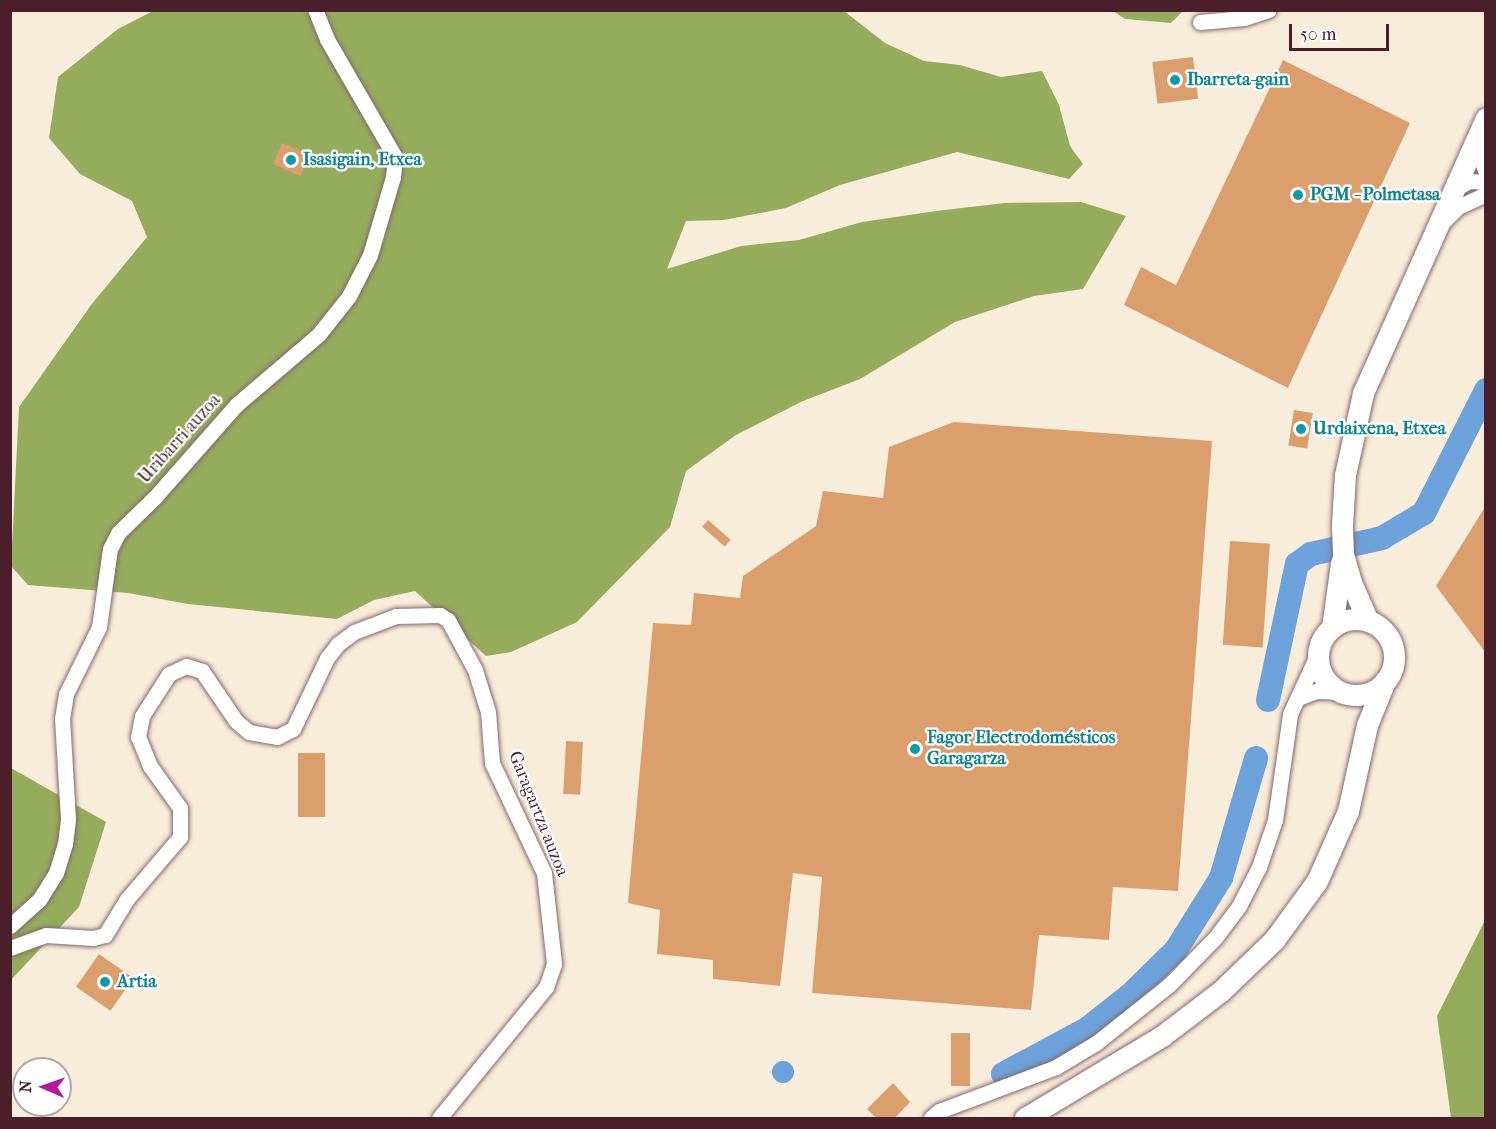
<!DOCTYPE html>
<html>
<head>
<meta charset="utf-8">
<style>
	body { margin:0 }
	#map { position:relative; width:1496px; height:1129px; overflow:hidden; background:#f8ecdb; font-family:"IM FELL French Canon",serif }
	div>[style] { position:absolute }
	.forest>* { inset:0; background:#95ac5d }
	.water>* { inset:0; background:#6da1d9 }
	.round { border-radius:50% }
	.river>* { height:24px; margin:-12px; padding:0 12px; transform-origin:12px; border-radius:12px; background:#6da1d9 }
	.building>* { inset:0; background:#db9e6d; transform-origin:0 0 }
	.roads { filter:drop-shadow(0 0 2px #876769) drop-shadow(0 0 2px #876769) }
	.minor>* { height:15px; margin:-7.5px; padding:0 7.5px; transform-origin:7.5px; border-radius:7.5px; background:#fff }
	.secondary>* { height:21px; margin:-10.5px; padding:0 10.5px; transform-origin:10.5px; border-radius:10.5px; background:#fff }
	.secondary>.ring { margin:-10.5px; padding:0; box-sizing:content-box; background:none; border:21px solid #fff; border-radius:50% }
	.dots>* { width:16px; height:16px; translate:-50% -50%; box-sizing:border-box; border:3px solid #fff; border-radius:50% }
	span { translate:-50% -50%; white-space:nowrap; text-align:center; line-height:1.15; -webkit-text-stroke:4.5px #fff; paint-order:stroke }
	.culture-label { font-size:18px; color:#0d838f; font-weight:700 }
	.left { translate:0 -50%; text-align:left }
	.street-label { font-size:18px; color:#4a1f2b }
	.frame { position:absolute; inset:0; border:12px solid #4a1f2b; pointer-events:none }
	.north { position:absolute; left:12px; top:1057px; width:60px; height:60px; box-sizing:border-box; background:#fff; border:2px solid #b7a5aa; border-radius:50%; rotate:272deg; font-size:16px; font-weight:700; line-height:24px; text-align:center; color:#4a1f2b }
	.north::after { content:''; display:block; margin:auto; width:21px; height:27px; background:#b5179e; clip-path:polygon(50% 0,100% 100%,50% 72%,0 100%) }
	.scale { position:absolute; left:1289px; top:24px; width:100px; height:27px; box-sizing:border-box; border:3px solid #4a1f2b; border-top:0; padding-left:8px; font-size:18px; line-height:21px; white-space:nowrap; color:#4a1f2b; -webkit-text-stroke:4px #fff; paint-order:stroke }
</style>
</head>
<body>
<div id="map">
	<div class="forest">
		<div style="clip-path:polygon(153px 11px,844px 11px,885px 43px,924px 61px,960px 65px,1001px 77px,1042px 71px,1059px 105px,1070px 146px,1083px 164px,1069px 179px,957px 152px,840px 185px,786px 208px,724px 220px,686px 221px,667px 269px,741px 246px,799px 240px,862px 222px,936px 211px,1005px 203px,1081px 202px,1126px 216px,1083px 289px,1034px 296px,955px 322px,860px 379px,803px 401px,736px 435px,686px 471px,670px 527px,577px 622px,511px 652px,486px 656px,415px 591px,374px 600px,337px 619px,188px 604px,128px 593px,28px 585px,11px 566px,19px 407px,91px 305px,147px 237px,132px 201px,80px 174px,49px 138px,58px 77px,118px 29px)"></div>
		<div style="clip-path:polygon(1113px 11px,1183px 11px,1171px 23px,1125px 19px)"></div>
		<div style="clip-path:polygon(11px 768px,106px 822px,79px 907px,11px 980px)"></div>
		<div style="clip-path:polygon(1485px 920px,1485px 1118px,1451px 1118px,1437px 1016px)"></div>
	</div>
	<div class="water">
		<div class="round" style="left:772px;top:1061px;width:22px;height:22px"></div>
	</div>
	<div class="river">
		<div style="left:1268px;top:700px;width:139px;rotate:-78deg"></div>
		<div style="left:1297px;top:564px;width:17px;rotate:-36deg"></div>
		<div style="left:1311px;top:554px;width:73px;rotate:-12.7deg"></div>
		<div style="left:1382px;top:538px;width:49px;rotate:-30.8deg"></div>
		<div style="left:1424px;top:513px;width:138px;rotate:-63.2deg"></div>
		<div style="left:1003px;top:1074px;width:95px;rotate:-28.2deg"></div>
		<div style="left:1087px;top:1029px;width:55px;rotate:-38.3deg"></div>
		<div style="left:1130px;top:995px;width:64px;rotate:-44.4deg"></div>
		<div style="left:1176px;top:950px;width:85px;rotate:-58deg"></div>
		<div style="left:1221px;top:878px;width:125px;rotate:-73.7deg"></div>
	</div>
	<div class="building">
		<div style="left:1193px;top:57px;width:42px;height:41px;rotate:83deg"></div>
		<div style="clip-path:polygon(1283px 60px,1410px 123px,1288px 388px,1124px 305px,1141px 267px,1176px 285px)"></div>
		<div style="left:282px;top:143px;width:30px;height:23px;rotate:23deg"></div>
		<div style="left:1294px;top:410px;width:19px;height:36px;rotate:9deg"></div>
		<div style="clip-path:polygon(954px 422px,1212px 441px,1178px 891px,1113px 887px,1109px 940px,1039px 935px,1031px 1010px,812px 993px,822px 877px,793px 873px,780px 986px,713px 979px,713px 960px,657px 954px,660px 910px,628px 903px,653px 623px,691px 625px,694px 593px,740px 598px,743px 576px,816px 526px,823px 491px,883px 498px,889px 447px)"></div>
		<div style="clip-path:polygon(1485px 507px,1485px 652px,1436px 586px)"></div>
		<div style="left:708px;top:520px;width:30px;height:9px;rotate:41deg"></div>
		<div style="left:1230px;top:541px;width:40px;height:104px;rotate:4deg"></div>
		<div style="left:566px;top:741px;width:17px;height:53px;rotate:3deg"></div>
		<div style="left:298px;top:753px;width:27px;height:64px"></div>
		<div style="left:99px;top:954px;width:42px;height:40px;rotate:35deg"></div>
		<div style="left:951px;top:1033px;width:19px;height:53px"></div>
		<div style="clip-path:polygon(893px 1083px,910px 1102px,894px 1119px,877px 1119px,867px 1109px)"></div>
	</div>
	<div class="roads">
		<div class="minor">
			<div style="left:1200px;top:22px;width:44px;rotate:-5.2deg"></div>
			<div style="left:1244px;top:18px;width:26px;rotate:-18deg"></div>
			<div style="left:1484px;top:135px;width:24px;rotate:97deg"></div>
			<div style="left:1481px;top:159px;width:15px;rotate:70deg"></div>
			<div style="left:1452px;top:190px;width:20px;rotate:-27deg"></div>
			<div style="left:1470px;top:181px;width:16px;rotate:4deg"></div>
			<div style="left:1443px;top:222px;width:21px;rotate:-45deg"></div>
			<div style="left:1458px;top:207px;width:31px;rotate:-25deg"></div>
			<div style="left:1298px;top:698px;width:19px;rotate:-21deg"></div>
			<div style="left:1316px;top:691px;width:24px;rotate:2deg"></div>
			<div style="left:10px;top:926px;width:39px;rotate:-42deg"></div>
			<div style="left:39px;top:900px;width:32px;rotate:-58deg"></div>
			<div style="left:56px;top:873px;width:30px;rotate:-73deg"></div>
			<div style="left:65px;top:844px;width:25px;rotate:-83deg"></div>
			<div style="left:68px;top:819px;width:100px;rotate:-93.4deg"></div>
			<div style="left:62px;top:719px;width:25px;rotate:-81deg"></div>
			<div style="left:66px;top:694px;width:75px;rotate:-63.8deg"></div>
			<div style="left:99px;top:627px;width:79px;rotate:-82deg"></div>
			<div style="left:110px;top:549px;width:18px;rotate:-63deg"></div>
			<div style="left:118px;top:533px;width:52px;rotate:-44.2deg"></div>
			<div style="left:155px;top:497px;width:123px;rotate:-48.6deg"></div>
			<div style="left:236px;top:405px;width:109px;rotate:-40.5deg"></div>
			<div style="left:319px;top:334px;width:48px;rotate:-51.7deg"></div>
			<div style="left:349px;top:296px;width:46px;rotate:-62.9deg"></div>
			<div style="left:370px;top:255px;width:81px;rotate:-73.6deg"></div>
			<div style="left:393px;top:177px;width:20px;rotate:-84deg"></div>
			<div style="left:395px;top:157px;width:136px;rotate:-120deg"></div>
			<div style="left:327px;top:39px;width:31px;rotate:-112deg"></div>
			<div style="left:10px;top:948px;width:38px;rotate:-20deg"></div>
			<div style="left:46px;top:935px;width:47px;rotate:3.7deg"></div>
			<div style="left:93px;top:938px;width:12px;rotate:-14deg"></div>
			<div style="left:105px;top:935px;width:42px;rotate:-58.6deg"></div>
			<div style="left:127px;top:899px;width:82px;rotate:-49.5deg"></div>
			<div style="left:180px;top:837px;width:29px;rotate:-90deg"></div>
			<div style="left:180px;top:808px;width:52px;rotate:-125.5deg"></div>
			<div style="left:150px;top:766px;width:31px;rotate:-112deg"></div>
			<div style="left:138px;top:737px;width:21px;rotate:-79deg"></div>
			<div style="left:142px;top:716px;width:50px;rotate:-57.3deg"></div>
			<div style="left:169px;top:674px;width:19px;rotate:-25deg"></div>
			<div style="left:186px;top:666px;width:17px;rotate:17deg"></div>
			<div style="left:202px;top:671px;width:60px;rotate:55.8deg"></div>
			<div style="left:236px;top:721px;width:17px;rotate:40deg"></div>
			<div style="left:249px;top:732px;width:28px;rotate:10deg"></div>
			<div style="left:277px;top:737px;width:18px;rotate:-27deg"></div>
			<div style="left:293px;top:729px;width:79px;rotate:-64.4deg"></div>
			<div style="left:327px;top:658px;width:18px;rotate:-52deg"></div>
			<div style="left:338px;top:644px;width:20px;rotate:-37deg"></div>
			<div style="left:354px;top:632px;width:45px;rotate:-20.9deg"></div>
			<div style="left:396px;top:616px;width:44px;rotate:-1.3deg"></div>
			<div style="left:440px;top:615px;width:9px;rotate:32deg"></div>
			<div style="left:448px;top:620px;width:57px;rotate:61.6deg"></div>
			<div style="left:475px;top:670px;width:44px;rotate:72.8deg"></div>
			<div style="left:488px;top:712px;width:51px;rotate:85.5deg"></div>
			<div style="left:492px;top:763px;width:122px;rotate:64.7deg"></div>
			<div style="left:544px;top:873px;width:92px;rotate:83.7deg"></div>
			<div style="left:554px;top:964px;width:24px;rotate:109deg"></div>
			<div style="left:546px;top:987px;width:169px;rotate:129.2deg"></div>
			<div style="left:931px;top:1118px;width:11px;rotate:-41deg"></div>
			<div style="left:939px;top:1111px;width:125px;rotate:-20.6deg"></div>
			<div style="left:1056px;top:1067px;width:47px;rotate:-31deg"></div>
			<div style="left:1096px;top:1043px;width:93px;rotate:-38.5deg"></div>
			<div style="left:1169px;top:985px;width:66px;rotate:-45.6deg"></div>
			<div style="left:1215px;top:938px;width:40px;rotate:-53deg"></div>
			<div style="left:1239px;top:906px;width:44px;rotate:-62.9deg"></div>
			<div style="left:1259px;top:867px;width:50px;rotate:-71.2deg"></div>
			<div style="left:1275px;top:820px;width:107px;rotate:-81.9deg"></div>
			<div style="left:1290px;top:714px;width:69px;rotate:-65.3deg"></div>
		</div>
		<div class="secondary">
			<div class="ring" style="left:1318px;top:619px;width:55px;height:55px"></div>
			<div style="left:1368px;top:621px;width:43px;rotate:-113.6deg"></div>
			<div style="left:1351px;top:582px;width:29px;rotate:-106deg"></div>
			<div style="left:1343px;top:554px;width:29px;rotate:-92deg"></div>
			<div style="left:1342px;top:525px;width:50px;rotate:-86.6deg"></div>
			<div style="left:1345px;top:475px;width:84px;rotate:-77.6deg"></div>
			<div style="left:1363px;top:393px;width:301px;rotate:-65.9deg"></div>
			<div style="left:1332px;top:628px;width:66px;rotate:-82.1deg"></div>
			<div style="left:1025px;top:1118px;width:160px;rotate:-30.9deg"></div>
			<div style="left:1162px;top:1036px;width:74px;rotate:-37.3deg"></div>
			<div style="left:1221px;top:991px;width:74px;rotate:-43.9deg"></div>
			<div style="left:1274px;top:940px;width:73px;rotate:-53.9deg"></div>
			<div style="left:1317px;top:881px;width:77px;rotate:-66.1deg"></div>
			<div style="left:1348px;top:811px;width:88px;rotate:-77.5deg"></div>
			<div style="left:1367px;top:725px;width:48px;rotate:-67.8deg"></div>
		</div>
	</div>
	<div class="dots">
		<div style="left:1175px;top:80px;background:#0f9aa8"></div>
		<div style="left:291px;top:160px;background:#0f9aa8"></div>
		<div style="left:1298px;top:195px;background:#0f9aa8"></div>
		<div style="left:1301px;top:429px;background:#0f9aa8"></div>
		<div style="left:915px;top:749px;background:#0f9aa8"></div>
		<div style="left:105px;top:982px;background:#0f9aa8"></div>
	</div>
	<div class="culture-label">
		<span class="left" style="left:1187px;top:80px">Ibarreta-gain</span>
		<span class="left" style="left:303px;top:160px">Isasigain, Etxea</span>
		<span class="left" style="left:1310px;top:195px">PGM - Polmetasa</span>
		<span class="left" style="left:1313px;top:429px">Urdaixena, Etxea</span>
		<span class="left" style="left:927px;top:749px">Fagor Electrodomésticos<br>Garagarza</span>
		<span class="left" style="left:117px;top:982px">Artia</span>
	</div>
	<div class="street-label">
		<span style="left:180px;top:439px;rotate:-48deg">Uribarri auzoa</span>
		<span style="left:538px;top:814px;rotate:68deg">Garagartza auzoa</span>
	</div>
	<div class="frame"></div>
	<div class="north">N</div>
	<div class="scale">50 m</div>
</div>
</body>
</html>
